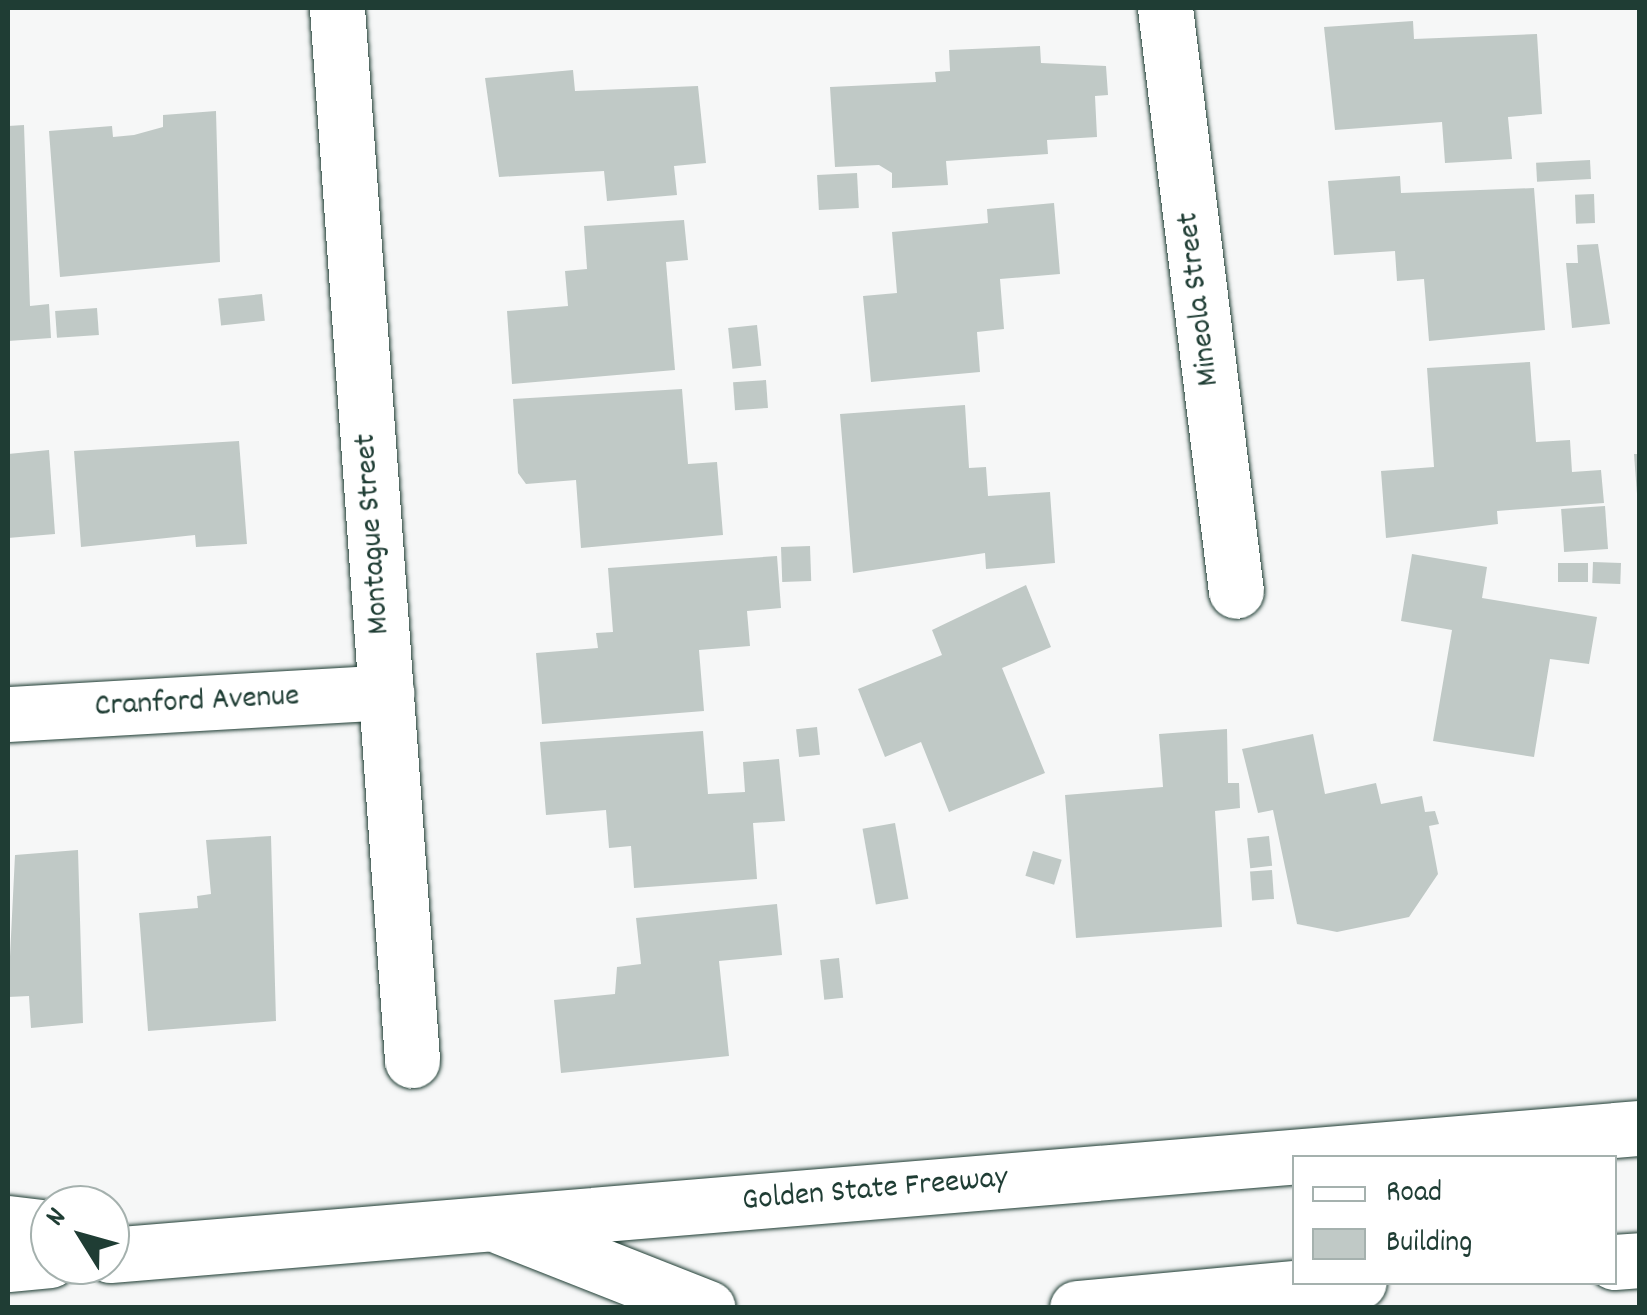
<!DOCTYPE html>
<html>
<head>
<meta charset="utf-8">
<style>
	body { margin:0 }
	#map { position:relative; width:1647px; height:1315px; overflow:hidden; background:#f6f7f7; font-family:Dekko,sans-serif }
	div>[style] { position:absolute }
	.building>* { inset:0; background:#c0c9c6; transform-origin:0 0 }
	.roads { filter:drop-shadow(0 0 2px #1f3d34) drop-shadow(0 0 2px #1f3d34) }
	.street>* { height:55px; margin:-27.5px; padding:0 27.5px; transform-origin:27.5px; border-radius:27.5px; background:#fff }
	.highway>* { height:55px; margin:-27.5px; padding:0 27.5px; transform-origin:27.5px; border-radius:27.5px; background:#fff }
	span { translate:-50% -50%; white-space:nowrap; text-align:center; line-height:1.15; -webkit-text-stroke:9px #fff; paint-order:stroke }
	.street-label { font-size:32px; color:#1f3d34 }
	.frame { position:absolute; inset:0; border:10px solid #1f3d34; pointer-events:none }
	.legend { position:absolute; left:1292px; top:1155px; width:325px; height:130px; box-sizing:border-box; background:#fff; border:2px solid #a5b1ae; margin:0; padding:12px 18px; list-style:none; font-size:30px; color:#1f3d34 }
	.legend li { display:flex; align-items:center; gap:20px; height:50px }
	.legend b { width:50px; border:2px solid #a5b1ae }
	.north { position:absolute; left:30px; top:1185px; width:100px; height:100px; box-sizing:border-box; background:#fff; border:2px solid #a5b1ae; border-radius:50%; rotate:307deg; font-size:28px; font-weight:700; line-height:40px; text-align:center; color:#1f3d34 }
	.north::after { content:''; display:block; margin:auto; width:35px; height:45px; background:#1f3d34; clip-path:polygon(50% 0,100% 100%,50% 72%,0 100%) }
</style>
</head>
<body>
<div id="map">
	<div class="building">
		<div style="clip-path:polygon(1413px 21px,1414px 39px,1537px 34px,1542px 114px,1508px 117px,1512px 159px,1445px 163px,1442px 122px,1335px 130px,1324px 27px)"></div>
		<div style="clip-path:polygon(1040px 46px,1041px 63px,1106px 66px,1108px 95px,1095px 96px,1097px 137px,1047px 140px,1048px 154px,946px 161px,948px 185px,892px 188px,892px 173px,879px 165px,835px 167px,830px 87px,936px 82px,935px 72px,950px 71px,949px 50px)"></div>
		<div style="clip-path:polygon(573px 70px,575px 91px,698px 86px,706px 163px,674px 166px,677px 195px,607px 201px,604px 171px,499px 177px,485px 78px)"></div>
		<div style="clip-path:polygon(216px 111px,220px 262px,60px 277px,49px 131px,112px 126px,113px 137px,134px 135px,163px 127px,163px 115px)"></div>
		<div style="clip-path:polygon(24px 125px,30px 306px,49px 304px,51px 338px,8px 341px,8px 126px)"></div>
		<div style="left:1590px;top:160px;width:19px;height:54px;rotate:87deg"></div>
		<div style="left:857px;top:173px;width:35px;height:40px;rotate:87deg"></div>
		<div style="clip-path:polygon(1400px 176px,1401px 193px,1534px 188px,1545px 330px,1429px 341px,1424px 279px,1397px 281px,1395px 251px,1334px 255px,1328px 181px)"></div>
		<div style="left:1594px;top:194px;width:29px;height:19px;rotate:88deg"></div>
		<div style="clip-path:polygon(1054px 203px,1060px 274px,1000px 279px,1004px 329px,977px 332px,980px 372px,871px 382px,863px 296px,897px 293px,892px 232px,988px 223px,987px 209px)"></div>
		<div style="clip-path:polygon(684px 220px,688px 260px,666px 262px,675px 370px,512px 384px,507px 311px,568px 306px,565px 271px,587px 269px,584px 226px)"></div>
		<div style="clip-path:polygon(1598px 244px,1610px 324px,1572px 328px,1566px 263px,1578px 263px,1577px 245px)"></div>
		<div style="left:262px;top:294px;width:27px;height:44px;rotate:84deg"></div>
		<div style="left:97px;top:308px;width:27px;height:42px;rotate:86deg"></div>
		<div style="left:757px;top:325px;width:41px;height:29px;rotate:84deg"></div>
		<div style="clip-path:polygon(1530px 362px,1536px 442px,1570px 440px,1572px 472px,1601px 470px,1604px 503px,1497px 511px,1498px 524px,1386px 538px,1381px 471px,1434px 467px,1427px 368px)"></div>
		<div style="left:766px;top:380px;width:28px;height:33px;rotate:86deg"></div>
		<div style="clip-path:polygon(682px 389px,688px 464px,717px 462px,723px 535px,581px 548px,576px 480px,526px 484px,518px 473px,513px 399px)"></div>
		<div style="clip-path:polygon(965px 405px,969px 468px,986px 467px,988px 496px,1050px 492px,1055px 563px,986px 569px,985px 553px,853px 573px,840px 414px)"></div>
		<div style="clip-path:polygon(239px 441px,247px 544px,196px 547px,195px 535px,81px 547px,74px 451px)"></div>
		<div style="clip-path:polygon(49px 450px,55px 534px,8px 538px,8px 454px)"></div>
		<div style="clip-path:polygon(1634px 454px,1640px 454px,1640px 494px,1637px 494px)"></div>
		<div style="left:1605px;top:506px;width:43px;height:44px;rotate:86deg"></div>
		<div style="left:810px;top:546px;width:35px;height:29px;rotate:88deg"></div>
		<div style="clip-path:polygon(1412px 554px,1487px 567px,1482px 598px,1597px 617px,1589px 664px,1550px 659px,1534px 757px,1433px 741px,1452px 630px,1401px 621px)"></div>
		<div style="clip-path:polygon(777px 556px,781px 608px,747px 611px,750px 646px,699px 650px,704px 711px,542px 724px,536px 653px,598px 648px,596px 633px,613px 632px,608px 568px)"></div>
		<div style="left:1593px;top:562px;width:28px;height:21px;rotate:2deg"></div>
		<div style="left:1558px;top:563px;width:30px;height:19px"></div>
		<div style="clip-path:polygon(1026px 585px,1051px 647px,1002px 668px,1045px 773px,949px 812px,921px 742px,885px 757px,858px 689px,942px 655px,932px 630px)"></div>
		<div style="left:817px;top:727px;width:28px;height:21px;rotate:84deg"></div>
		<div style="clip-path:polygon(1227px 729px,1228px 783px,1239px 783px,1240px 808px,1215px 811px,1222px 927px,1076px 938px,1065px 795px,1163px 787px,1159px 734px)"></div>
		<div style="clip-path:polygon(703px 731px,708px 794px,745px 792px,743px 762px,779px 759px,785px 821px,753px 823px,757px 879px,634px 888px,631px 846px,609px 848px,606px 810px,546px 815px,540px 742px)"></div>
		<div style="clip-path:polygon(1313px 734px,1325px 794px,1376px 783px,1381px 804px,1422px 796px,1425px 812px,1435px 811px,1439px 824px,1429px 826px,1438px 874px,1409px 917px,1337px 932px,1297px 924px,1273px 810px,1258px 813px,1242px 749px)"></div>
		<div style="left:895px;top:823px;width:77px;height:33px;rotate:80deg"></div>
		<div style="clip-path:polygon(271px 836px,276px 1021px,148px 1031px,139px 913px,198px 908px,197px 896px,211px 894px,206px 840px)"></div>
		<div style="left:1269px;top:836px;width:30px;height:22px;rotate:84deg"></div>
		<div style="clip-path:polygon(78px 850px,83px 1023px,31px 1028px,29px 996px,8px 997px,15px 855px)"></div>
		<div style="left:1033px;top:851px;width:30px;height:26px;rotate:17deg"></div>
		<div style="left:1272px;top:870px;width:29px;height:22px;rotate:86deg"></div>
		<div style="clip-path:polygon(777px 904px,782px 955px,719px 961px,729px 1056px,561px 1073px,554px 1000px,615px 994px,617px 967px,641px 964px,636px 918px)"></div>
		<div style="left:839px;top:958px;width:40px;height:19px;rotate:84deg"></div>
	</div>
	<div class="roads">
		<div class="street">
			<div style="left:337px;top:8px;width:1055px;rotate:85.92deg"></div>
			<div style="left:1165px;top:8px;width:587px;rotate:83.06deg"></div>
			<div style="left:8px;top:714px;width:379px;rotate:-3.3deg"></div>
		</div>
		<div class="highway">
			<div style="left:8px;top:1223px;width:42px;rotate:6.8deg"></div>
			<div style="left:502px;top:1227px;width:221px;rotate:21.5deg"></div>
			<div style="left:110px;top:1255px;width:1535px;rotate:-4.75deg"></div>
			<div style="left:1614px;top:1262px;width:26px;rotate:-4deg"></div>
			<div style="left:8px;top:1264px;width:42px;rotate:-5.4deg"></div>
			<div style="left:1077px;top:1308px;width:283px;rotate:-5.3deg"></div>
		</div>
	</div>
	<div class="street-label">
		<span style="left:1200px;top:299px;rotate:-97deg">Mineola Street</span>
		<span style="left:374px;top:534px;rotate:-94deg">Montague Street</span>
		<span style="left:197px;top:703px;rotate:-3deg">Cranford Avenue</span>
		<span style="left:875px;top:1191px;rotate:-5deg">Golden State Freeway</span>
	</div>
	<div class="frame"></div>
	<ul class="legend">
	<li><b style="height:12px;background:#fff"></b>Road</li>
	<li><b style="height:28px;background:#c0c9c6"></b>Building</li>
	</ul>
	<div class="north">N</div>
</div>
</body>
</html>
